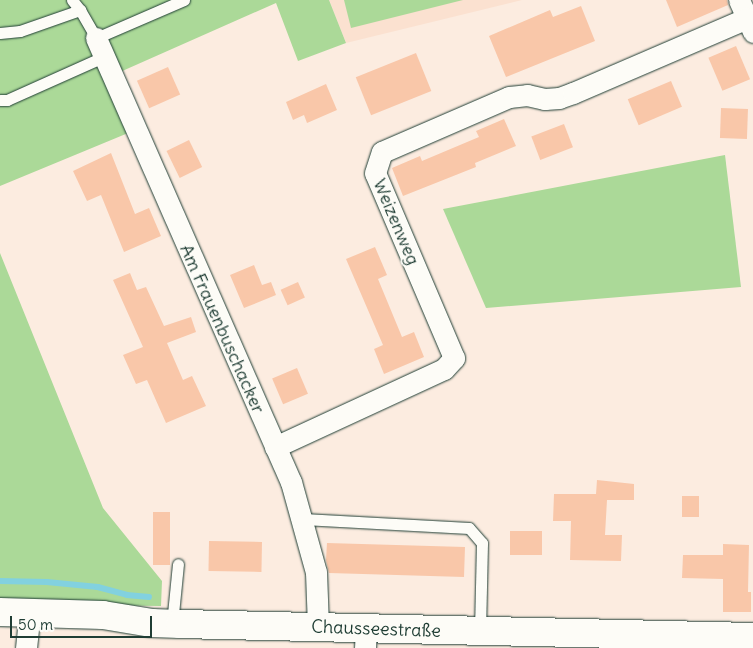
<!DOCTYPE html>
<html>
<head>
<meta charset="utf-8">
<style>
	body { margin:0 }
	#map { position:relative; width:753px; height:648px; overflow:hidden; background:#fcece0; font-family:Delius,sans-serif }
	div>[style] { position:absolute }
	.built>* { inset:0; background:#fbe1d0 }
	.green>* { inset:0; background:#abd998 }
	.stream>* { height:5.5px; margin:-2.75px; padding:0 2.75px; transform-origin:2.75px; border-radius:2.75px; background:#82d1df }
	.building>* { inset:0; background:#f9c7a9; transform-origin:0 0 }
	.roads { filter:drop-shadow(0 0 1px #1f3d34) drop-shadow(0 0 1px #1f3d34) }
	.lane>* { height:11px; margin:-5.5px; padding:0 5.5px; transform-origin:5.5px; border-radius:5.5px; background:#fdfcf7 }
	.street>* { height:21px; margin:-10.5px; padding:0 10.5px; transform-origin:10.5px; border-radius:10.5px; background:#fdfcf7 }
	.secondary>* { height:28px; margin:-14px; padding:0 14px; transform-origin:14px; border-radius:14px; background:#fdfcf7 }
	span { translate:-50% -50%; white-space:nowrap; text-align:center; line-height:1.15; -webkit-text-stroke:4px #fdfcf7; paint-order:stroke }
	.street-label { font-size:18px; color:#1f3d34 }
	.scale { position:absolute; left:10px; top:616px; width:142px; height:22px; box-sizing:border-box; border:2px solid #1f3d34; border-top:0; padding-left:6px; font-size:15px; line-height:18px; white-space:nowrap; color:#1f3d34; -webkit-text-stroke:4px #fdfcf7; paint-order:stroke }
</style>
</head>
<body>
<div id="map">
	<div class="built">
		<div style="clip-path:polygon(329px 0,522px 0,346px 43px)"></div>
	</div>
	<div class="green">
		<div style="clip-path:polygon(0 0,329px 0,346px 43px,298px 61px,276px 3px,111px 76px,133px 131px,0 186px)"></div>
		<div style="clip-path:polygon(344px 0,463px 0,351px 28px)"></div>
		<div style="clip-path:polygon(725px 155px,741px 287px,486px 308px,443px 209px)"></div>
		<div style="clip-path:polygon(0 253px,103px 508px,162px 581px,161px 606px,0 604px)"></div>
	</div>
	<div class="stream">
		<div style="left:0;top:581px;width:47px;rotate:1.2deg"></div>
		<div style="left:47px;top:582px;width:51px;rotate:5.6deg"></div>
		<div style="left:98px;top:587px;width:30px;rotate:15deg"></div>
		<div style="left:127px;top:595px;width:22px;rotate:5deg"></div>
	</div>
	<div class="building">
		<div style="clip-path:polygon(666px 0,727px 0,728px 5px,677px 27px)"></div>
		<div style="clip-path:polygon(581px 6px,595px 41px,506px 77px,489px 36px,550px 10px,553px 17px)"></div>
		<div style="left:736px;top:46px;width:36px;height:30px;rotate:67deg"></div>
		<div style="left:416px;top:53px;width:41px;height:65px;rotate:68deg"></div>
		<div style="left:168px;top:67px;width:30px;height:34px;rotate:66deg"></div>
		<div style="left:671px;top:81px;width:28px;height:47px;rotate:67deg"></div>
		<div style="clip-path:polygon(326px 84px,337px 110px,307px 123px,304px 115px,293px 120px,286px 102px)"></div>
		<div style="left:721px;top:108px;width:27px;height:30px;rotate:2deg"></div>
		<div style="clip-path:polygon(504px 119px,516px 146px,475px 163px,476px 167px,403px 196px,392px 168px,420px 156px,422px 161px,479px 137px,476px 131px)"></div>
		<div style="left:564px;top:124px;width:25px;height:35px;rotate:69deg"></div>
		<div style="left:189px;top:140px;width:30px;height:25px;rotate:64deg"></div>
		<div style="clip-path:polygon(111px 153px,135px 214px,149px 208px,161px 236px,124px 252px,101px 195px,87px 201px,73px 171px)"></div>
		<div style="clip-path:polygon(375px 247px,387px 275px,378px 279px,402px 337px,414px 332px,424px 357px,384px 374px,374px 349px,383px 345px,346px 259px)"></div>
		<div style="clip-path:polygon(254px 265px,262px 285px,271px 282px,276px 295px,244px 308px,230px 275px)"></div>
		<div style="clip-path:polygon(130px 273px,137px 290px,146px 287px,164px 326px,191px 317px,196px 332px,167px 343px,183px 380px,192px 376px,206px 406px,166px 423px,147px 380px,136px 384px,123px 355px,143px 347px,113px 280px)"></div>
		<div style="left:298px;top:282px;width:17px;height:19px;rotate:66deg"></div>
		<div style="left:297px;top:368px;width:28px;height:27px;rotate:67deg"></div>
		<div style="clip-path:polygon(597px 480px,634px 484px,634px 500px,607px 500px,605px 535px,622px 535px,621px 561px,570px 560px,571px 521px,553px 521px,554px 494px,596px 494px)"></div>
		<div style="left:682px;top:496px;width:17px;height:21px"></div>
		<div style="left:153px;top:512px;width:17px;height:53px"></div>
		<div style="left:510px;top:531px;width:32px;height:24px"></div>
		<div style="left:209px;top:541px;width:53px;height:30px;rotate:1deg"></div>
		<div style="clip-path:polygon(327px 543px,465px 547px,464px 577px,329px 573px,326px 560px)"></div>
		<div style="clip-path:polygon(723px 544px,749px 545px,748px 592px,751px 592px,751px 612px,723px 612px,723px 579px,682px 578px,683px 555px,723px 555px)"></div>
	</div>
	<div class="roads">
		<div class="lane">
			<div style="left:72px;top:0;width:13px;rotate:51deg"></div>
			<div style="left:80px;top:10px;width:32px;rotate:60deg"></div>
			<div style="left:96px;top:38px;width:96px;rotate:-23.4deg"></div>
			<div style="left:0;top:33px;width:20px;rotate:-6deg"></div>
			<div style="left:20px;top:31px;width:64px;rotate:-19.3deg"></div>
			<div style="left:0;top:100px;width:7px"></div>
			<div style="left:7px;top:100px;width:105px;rotate:-24.1deg"></div>
			<div style="left:303px;top:519px;width:166px;rotate:3.1deg"></div>
			<div style="left:469px;top:528px;width:20px;rotate:49deg"></div>
			<div style="left:482px;top:543px;width:89px;rotate:91.3deg"></div>
			<div style="left:172px;top:624px;width:60px;rotate:-84.3deg"></div>
		</div>
		<div class="street">
			<div style="left:739px;top:0;width:35px;rotate:66deg"></div>
			<div style="left:96px;top:38px;width:485px;rotate:66.3deg"></div>
			<div style="left:291px;top:482px;width:93px;rotate:74.5deg"></div>
			<div style="left:316px;top:572px;width:55px;rotate:87.9deg"></div>
			<div style="left:275px;top:447px;width:186px;rotate:-24.8deg"></div>
			<div style="left:444px;top:369px;width:15px;rotate:-48deg"></div>
			<div style="left:454px;top:358px;width:201px;rotate:-113.1deg"></div>
			<div style="left:375px;top:173px;width:22px;rotate:-72deg"></div>
			<div style="left:382px;top:152px;width:138px;rotate:-23.4deg"></div>
			<div style="left:509px;top:97px;width:18px;rotate:-6deg"></div>
			<div style="left:527px;top:95px;width:18px;rotate:13deg"></div>
			<div style="left:545px;top:99px;width:14px;rotate:-4deg"></div>
			<div style="left:559px;top:98px;width:15px;rotate:-20deg"></div>
			<div style="left:573px;top:93px;width:189px;rotate:-23.3deg"></div>
			<div style="left:26px;top:648px;width:36px;rotate:-84deg"></div>
			<div style="left:365px;top:648px;width:19px;rotate:-87deg"></div>
		</div>
		<div class="secondary">
			<div style="left:0;top:612px;width:103px;rotate:1.7deg"></div>
			<div style="left:103px;top:615px;width:50px;rotate:9.3deg"></div>
			<div style="left:152px;top:623px;width:28px;rotate:2deg"></div>
			<div style="left:180px;top:624px;width:573px;rotate:1.3deg"></div>
		</div>
	</div>
	<div class="street-label">
		<span style="left:396px;top:222px;rotate:67deg">Weizenweg</span>
		<span style="left:222px;top:329px;rotate:66deg">Am Frauenbuschacker</span>
		<span style="left:376px;top:629px;rotate:2deg">Chausseestraße</span>
	</div>
	<div class="scale">50 m</div>
</div>
</body>
</html>
